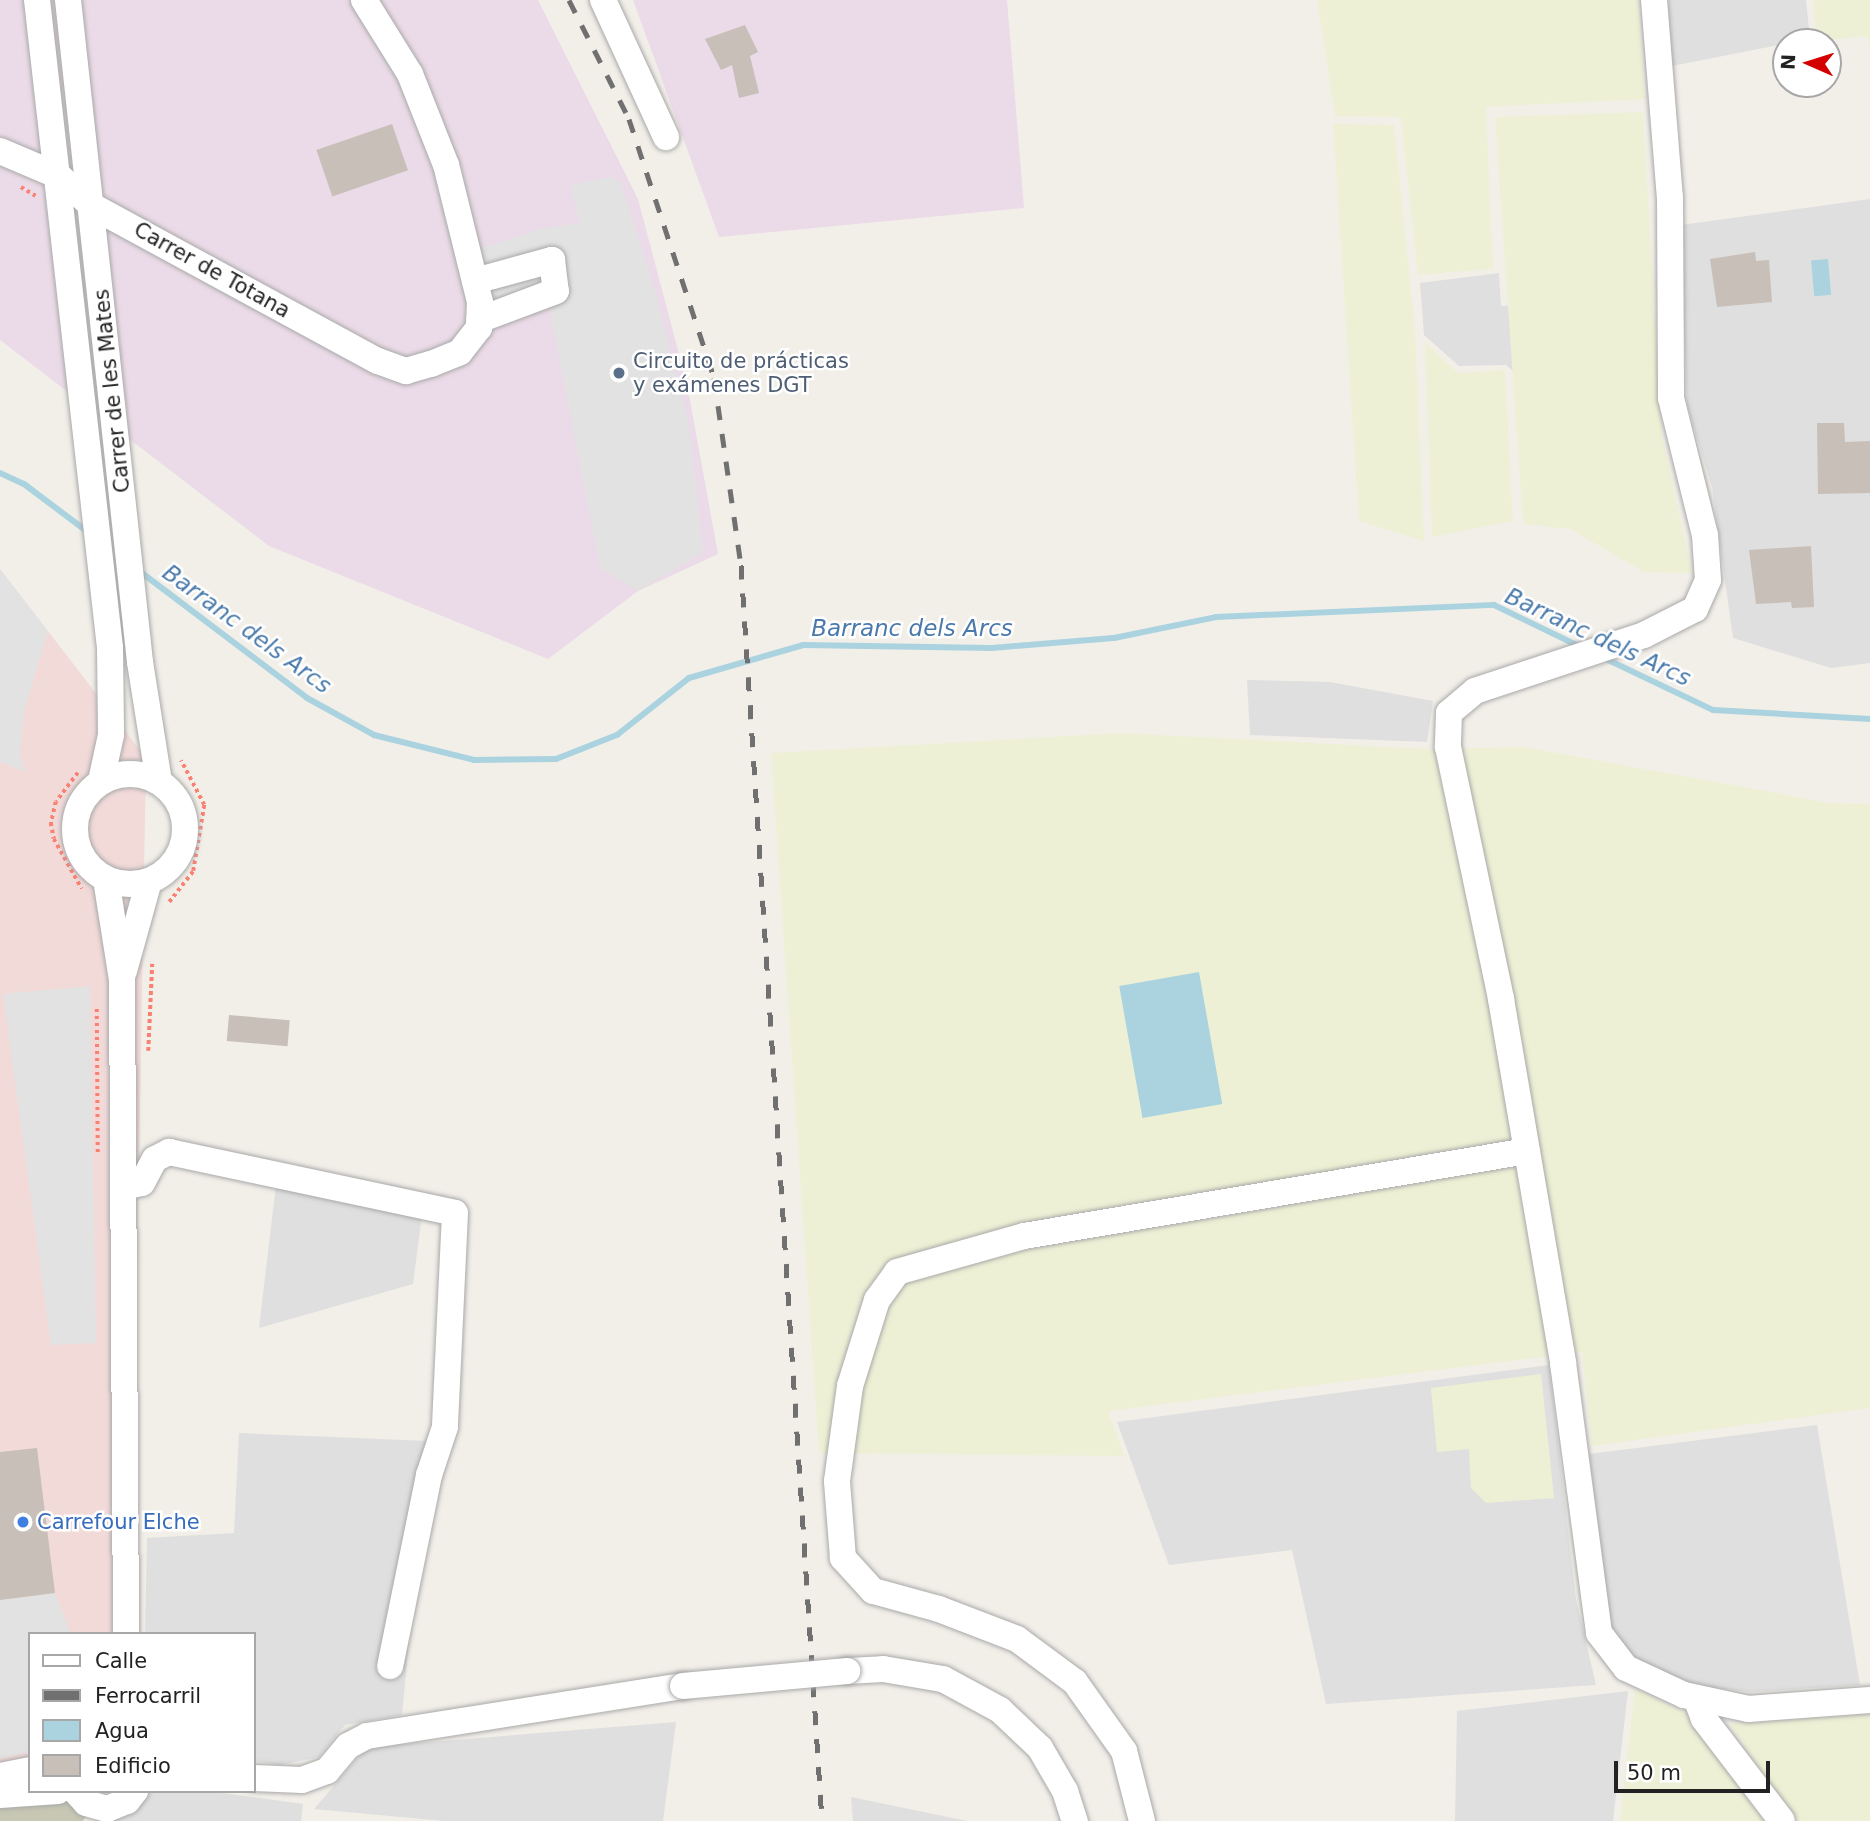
<!DOCTYPE html>
<html>
<head>
<meta charset="utf-8">
<style>
	body { margin:0 }
	#map { position:relative; width:1870px; height:1821px; overflow:hidden; background:#f2efe9; font-family:"DejaVu Sans",sans-serif }
	div>[style] { position:absolute }
	.residential>* { inset:0; background:#e0dfdf }
	.commercial>* { inset:0; background:#f2dad9 }
	.industrial>* { inset:0; background:#ebdbe8 }
	.construction>* { inset:0; background:#c7c7b4 }
	.farmland>* { inset:0; background:#eef0d5 }
	.parking>* { inset:0; background:#e2e2e2 }
	.water>* { inset:0; background:#aad3df; transform-origin:0 0 }
	.stream>* { height:6px; margin:-3px; padding:0 3px; transform-origin:3px; border-radius:3px; background:#aad3df }
	.building>* { inset:0; background:#c7bfb8; transform-origin:0 0 }
	.path>* { height:3.5px; margin-top:-1.75px; transform-origin:0; background:repeating-linear-gradient(90deg,#fa8072 0 3.5px,transparent 0 7px) }
	.roads { filter:drop-shadow(0 0 2px #a9a9a9) drop-shadow(0 0 2px #a9a9a9) }
	.minor>* { height:26px; margin:-13px; padding:0 13px; transform-origin:13px; border-radius:13px; background:#fff }
	.minor>.ring { margin:-13px; padding:0; box-sizing:content-box; background:none; border:26px solid #fff; border-radius:50% }
	.rail>* { height:5px; margin-top:-2.5px; transform-origin:0; background:repeating-linear-gradient(90deg,#707070 0 14px,transparent 0 28px) }
	.bridges { filter:drop-shadow(0 0 2px #a9a9a9) drop-shadow(0 0 2px #a9a9a9) }
	.minor-bridge>* { height:26px; margin:-13px; padding:0 13px; transform-origin:13px; border-radius:13px; background:#fff }
	.dots>* { width:19px; height:19px; translate:-50% -50%; box-sizing:border-box; border:4px solid #fff; border-radius:50% }
	span { translate:-50% -50%; white-space:nowrap; text-align:center; line-height:1.15; -webkit-text-stroke:5px #fff; paint-order:stroke }
	.street-label { font-size:21px; color:#222 }
	.service-label { font-size:21px; color:#4e5e75 }
	.left { translate:0 -50%; text-align:left }
	.shop-label { font-size:21px; color:#366cbe }
	.water-label { font-size:23px; color:#4a7aab; font-style:italic }
	.legend { position:absolute; left:28px; top:1632px; width:228px; height:161px; box-sizing:border-box; background:#fff; border:2px solid #a7a7a7; margin:0; padding:9px 12px; list-style:none; font-size:21px; color:#222 }
	.legend li { display:flex; align-items:center; gap:14px; height:35px }
	.legend b { width:35px; border:2px solid #a7a7a7 }
	.north { position:absolute; left:1772px; top:28px; width:70px; height:70px; box-sizing:border-box; background:#fff; border:2px solid #a7a7a7; border-radius:50%; rotate:273deg; font-size:19px; font-weight:700; line-height:28px; text-align:center; color:#222 }
	.north::after { content:''; display:block; margin:auto; width:24px; height:32px; background:#d40000; clip-path:polygon(50% 0,100% 100%,50% 72%,0 100%) }
	.scale { position:absolute; left:1614px; top:1761px; width:156px; height:32px; box-sizing:border-box; border:4px solid #222; border-top:0; padding-left:9px; font-size:21px; line-height:24px; white-space:nowrap; color:#222; -webkit-text-stroke:5px #fff; paint-order:stroke }
</style>
</head>
<body>
<div id="map">
	<div class="residential">
		<div style="clip-path:polygon(1668px 0,1806px 0,1810px 39px,1672px 66px)"></div>
		<div style="clip-path:polygon(1870px 199px,1870px 663px,1831px 668px,1733px 638px,1712px 487px,1687px 405px,1681px 225px)"></div>
		<div style="clip-path:polygon(1499px 273px,1501px 306px,1596px 299px,1531px 387px,1506px 365px,1459px 366px,1424px 335px,1420px 283px)"></div>
		<div style="clip-path:polygon(1247px 680px,1330px 682px,1433px 701px,1427px 742px,1250px 735px)"></div>
		<div style="clip-path:polygon(276px 1185px,422px 1215px,413px 1284px,259px 1328px)"></div>
		<div style="clip-path:polygon(1549px 1365px,1576px 1599px,1596px 1685px,1326px 1704px,1292px 1550px,1169px 1565px,1117px 1422px)"></div>
		<div style="clip-path:polygon(1817px 1425px,1860px 1685px,1751px 1692px,1686px 1685px,1633px 1662px,1610px 1629px,1589px 1454px)"></div>
		<div style="clip-path:polygon(239px 1433px,428px 1441px,402px 1715px,345px 1725px,319px 1757px,280px 1765px,254px 1761px,254px 1634px,145px 1634px,147px 1538px,234px 1533px)"></div>
		<div style="clip-path:polygon(1628px 1691px,1613px 1821px,1455px 1821px,1457px 1711px)"></div>
		<div style="clip-path:polygon(676px 1722px,663px 1821px,444px 1821px,314px 1809px,367px 1747px)"></div>
		<div style="clip-path:polygon(123px 1791px,208px 1791px,303px 1804px,301px 1821px,111px 1821px)"></div>
		<div style="clip-path:polygon(851px 1797px,967px 1821px,853px 1821px)"></div>
	</div>
	<div class="commercial">
		<div style="clip-path:polygon(0 569px,146px 758px,131px 1634px,30px 1634px,30px 1790px,0 1793px)"></div>
	</div>
	<div class="industrial">
		<div style="clip-path:polygon(0 0,538px 0,638px 199px,687px 384px,718px 554px,638px 591px,548px 659px,269px 546px,0 340px)"></div>
		<div style="clip-path:polygon(633px 0,1007px 0,1024px 208px,719px 237px)"></div>
	</div>
	<div class="construction">
		<div style="clip-path:polygon(99px 1791px,83px 1821px,0 1821px,0 1804px)"></div>
	</div>
	<div class="farmland">
		<div style="clip-path:polygon(1317px 0,1638px 0,1645px 99px,1486px 107px,1493px 269px,1418px 275px,1401px 117px,1335px 116px)"></div>
		<div style="clip-path:polygon(1813px 0,1870px 0,1870px 51px,1868px 36px,1817px 41px)"></div>
		<div style="clip-path:polygon(1643px 112px,1662px 437px,1692px 573px,1644px 572px,1570px 529px,1523px 524px,1495px 117px)"></div>
		<div style="clip-path:polygon(1333px 124px,1394px 125px,1415px 331px,1424px 541px,1359px 521px)"></div>
		<div style="clip-path:polygon(1425px 342px,1458px 373px,1505px 370px,1513px 521px,1432px 537px)"></div>
		<div style="clip-path:polygon(1121px 733px,1427px 749px,1524px 747px,1830px 803px,1870px 804px,1870px 1408px,1592px 1446px,1582px 1352px,1108px 1411px,1124px 1456px,819px 1453px,771px 753px)"></div>
		<div style="clip-path:polygon(1541px 1374px,1554px 1498px,1486px 1503px,1471px 1488px,1469px 1449px,1437px 1452px,1431px 1388px)"></div>
		<div style="clip-path:polygon(1635px 1689px,1689px 1714px,1770px 1821px,1620px 1821px)"></div>
		<div style="clip-path:polygon(1820px 1713px,1870px 1713px,1870px 1821px,1796px 1821px,1730px 1724px)"></div>
	</div>
	<div class="parking">
		<div style="clip-path:polygon(611px 177px,620px 181px,655px 291px,689px 426px,703px 552px,638px 591px,600px 568px,549px 305px,501px 320px,482px 248px,544px 228px,580px 223px,570px 185px)"></div>
		<div style="clip-path:polygon(0 569px,48px 631px,24px 711px,20px 753px,25px 772px,0 762px)"></div>
		<div style="clip-path:polygon(90px 986px,96px 1343px,51px 1345px,3px 994px)"></div>
		<div style="clip-path:polygon(55px 1593px,71px 1634px,30px 1634px,30px 1752px,0 1758px,0 1600px)"></div>
	</div>
	<div class="water">
		<div style="left:1828px;top:259px;width:36px;height:17px;rotate:85deg"></div>
		<div style="left:1199px;top:972px;width:134px;height:81px;rotate:80deg"></div>
	</div>
	<div class="stream">
		<div style="left:0;top:473px;width:26px;rotate:25deg"></div>
		<div style="left:24px;top:484px;width:80px;rotate:36.9deg"></div>
		<div style="left:138px;top:570px;width:212px;rotate:37.1deg"></div>
		<div style="left:307px;top:698px;width:77px;rotate:28.9deg"></div>
		<div style="left:374px;top:735px;width:103px;rotate:14deg"></div>
		<div style="left:474px;top:760px;width:82px;rotate:-0.7deg"></div>
		<div style="left:556px;top:759px;width:66px;rotate:-21.5deg"></div>
		<div style="left:617px;top:735px;width:92px;rotate:-38.4deg"></div>
		<div style="left:689px;top:678px;width:119px;rotate:-16.1deg"></div>
		<div style="left:803px;top:645px;width:189px;rotate:0.9deg"></div>
		<div style="left:992px;top:648px;width:122px;rotate:-4.7deg"></div>
		<div style="left:1114px;top:638px;width:104px;rotate:-11.6deg"></div>
		<div style="left:1216px;top:617px;width:278px;rotate:-2.5deg"></div>
		<div style="left:1494px;top:605px;width:97px;rotate:25.8deg"></div>
		<div style="left:1604px;top:658px;width:121px;rotate:25.5deg"></div>
		<div style="left:1713px;top:710px;width:157px;rotate:3.3deg"></div>
	</div>
	<div class="building">
		<div style="clip-path:polygon(745px 25px,758px 52px,750px 56px,759px 93px,739px 98px,732px 65px,721px 70px,705px 39px)"></div>
		<div style="left:392px;top:124px;width:49px;height:80px;rotate:71deg"></div>
		<div style="clip-path:polygon(1755px 252px,1756px 261px,1769px 260px,1772px 302px,1717px 307px,1710px 259px)"></div>
		<div style="clip-path:polygon(1817px 423px,1844px 423px,1845px 442px,1870px 441px,1870px 493px,1818px 494px)"></div>
		<div style="clip-path:polygon(1811px 546px,1814px 607px,1792px 608px,1791px 602px,1756px 604px,1749px 550px)"></div>
		<div style="left:229px;top:1015px;width:61px;height:26px;rotate:5deg"></div>
		<div style="clip-path:polygon(37px 1448px,55px 1593px,0 1600px,0 1452px)"></div>
	</div>
	<div class="path">
		<div style="left:21px;top:187px;width:17px;rotate:31deg"></div>
		<div style="left:78px;top:773px;width:36px;rotate:127deg"></div>
		<div style="left:56px;top:802px;width:22px;rotate:103deg"></div>
		<div style="left:51px;top:823px;width:16px;rotate:79deg"></div>
		<div style="left:54px;top:839px;width:57px;rotate:60.8deg"></div>
		<div style="left:169px;top:902px;width:39px;rotate:-52deg"></div>
		<div style="left:193px;top:871px;width:67px;rotate:-80.5deg"></div>
		<div style="left:204px;top:805px;width:50px;rotate:-117.6deg"></div>
		<div style="left:97px;top:1009px;width:147px;rotate:89.6deg"></div>
		<div style="left:148px;top:1051px;width:87px;rotate:-87.4deg"></div>
	</div>
	<div class="roads">
		<div class="minor">
			<div style="left:37px;top:0;width:652px;rotate:83.57deg"></div>
			<div style="left:110px;top:648px;width:87px;rotate:89.3deg"></div>
			<div style="left:111px;top:735px;width:47px;rotate:102.3deg"></div>
			<div style="left:68px;top:0;width:666px;rotate:83.79deg"></div>
			<div style="left:140px;top:662px;width:121px;rotate:81deg"></div>
			<div style="left:603px;top:0;width:151px;rotate:65.3deg"></div>
			<div style="left:1654px;top:0;width:198px;rotate:85.4deg"></div>
			<div style="left:1670px;top:197px;width:201px;rotate:89.7deg"></div>
			<div style="left:1671px;top:398px;width:141px;rotate:76.1deg"></div>
			<div style="left:1705px;top:535px;width:45px;rotate:86.2deg"></div>
			<div style="left:1708px;top:580px;width:32px;rotate:114deg"></div>
			<div style="left:1695px;top:609px;width:57px;rotate:153deg"></div>
			<div style="left:1644px;top:635px;width:178px;rotate:161.7deg"></div>
			<div style="left:1475px;top:691px;width:34px;rotate:140deg"></div>
			<div style="left:1449px;top:713px;width:34px;rotate:92deg"></div>
			<div style="left:1448px;top:747px;width:258px;rotate:78.1deg"></div>
			<div style="left:1501px;top:999px;width:369px;rotate:80.3deg"></div>
			<div style="left:1563px;top:1363px;width:272px;rotate:82.4deg"></div>
			<div style="left:1599px;top:1633px;width:44px;rotate:52.4deg"></div>
			<div style="left:1626px;top:1668px;width:64px;rotate:25deg"></div>
			<div style="left:1684px;top:1695px;width:66px;rotate:12.3deg"></div>
			<div style="left:1748px;top:1709px;width:122px;rotate:-4.2deg"></div>
			<div style="left:0;top:151px;width:64px;rotate:23deg"></div>
			<div style="left:59px;top:176px;width:45px;rotate:42.3deg"></div>
			<div style="left:92px;top:206px;width:325px;rotate:28.5deg"></div>
			<div style="left:378px;top:361px;width:30px;rotate:20deg"></div>
			<div style="left:406px;top:371px;width:26px;rotate:-16deg"></div>
			<div style="left:431px;top:364px;width:31px;rotate:-22deg"></div>
			<div style="left:460px;top:352px;width:31px;rotate:-52deg"></div>
			<div style="left:479px;top:328px;width:26px;rotate:-88deg"></div>
			<div style="left:480px;top:302px;width:141px;rotate:-103.9deg"></div>
			<div style="left:446px;top:165px;width:98px;rotate:-111.6deg"></div>
			<div style="left:410px;top:74px;width:87px;rotate:-121.9deg"></div>
			<div style="left:475px;top:281px;width:80px;rotate:-15.3deg"></div>
			<div style="left:552px;top:260px;width:31px;rotate:83deg"></div>
			<div style="left:556px;top:291px;width:82px;rotate:159.4deg"></div>
			<div class="ring" style="left:75px;top:774px;width:84px;height:84px"></div>
			<div style="left:106px;top:879px;width:102px;rotate:81deg"></div>
			<div style="left:122px;top:980px;width:654px;rotate:89.65deg"></div>
			<div style="left:124px;top:971px;width:93px;rotate:-74.5deg"></div>
			<div style="left:124px;top:1187px;width:18px;rotate:-13deg"></div>
			<div style="left:142px;top:1183px;width:27px;rotate:-62deg"></div>
			<div style="left:155px;top:1159px;width:16px;rotate:-27deg"></div>
			<div style="left:169px;top:1152px;width:292px;rotate:12deg"></div>
			<div style="left:455px;top:1213px;width:214px;rotate:92.7deg"></div>
			<div style="left:445px;top:1427px;width:51px;rotate:108.4deg"></div>
			<div style="left:429px;top:1475px;width:195px;rotate:101.5deg"></div>
			<div style="left:847px;top:1671px;width:36px;rotate:-3deg"></div>
			<div style="left:883px;top:1669px;width:61px;rotate:9.5deg"></div>
			<div style="left:943px;top:1679px;width:65px;rotate:28.5deg"></div>
			<div style="left:1000px;top:1710px;width:55px;rotate:43.5deg"></div>
			<div style="left:1040px;top:1748px;width:50px;rotate:59.8deg"></div>
			<div style="left:1065px;top:1791px;width:32px;rotate:72deg"></div>
			<div style="left:1696px;top:1698px;width:22px;rotate:69deg"></div>
			<div style="left:1704px;top:1719px;width:128px;rotate:52.6deg"></div>
			<div style="left:0;top:1776px;width:31px;rotate:-11deg"></div>
			<div style="left:254px;top:1778px;width:48px;rotate:2.4deg"></div>
			<div style="left:302px;top:1780px;width:27px;rotate:-20deg"></div>
			<div style="left:327px;top:1771px;width:33px;rotate:-50deg"></div>
			<div style="left:348px;top:1746px;width:21px;rotate:-28deg"></div>
			<div style="left:367px;top:1736px;width:320px;rotate:-9deg"></div>
			<div style="left:75px;top:1791px;width:16px;rotate:47deg"></div>
			<div style="left:86px;top:1803px;width:22px;rotate:16deg"></div>
			<div style="left:107px;top:1809px;width:22px;rotate:-22deg"></div>
			<div style="left:127px;top:1801px;width:13px;rotate:-51deg"></div>
			<div style="left:0;top:1795px;width:58px;rotate:-3.9deg"></div>
			<div style="left:1142px;top:1821px;width:72px;rotate:-104.4deg"></div>
			<div style="left:1124px;top:1751px;width:85px;rotate:-125.4deg"></div>
			<div style="left:1075px;top:1682px;width:72px;rotate:-143.4deg"></div>
			<div style="left:1017px;top:1639px;width:84px;rotate:-159deg"></div>
			<div style="left:939px;top:1609px;width:68px;rotate:-164.7deg"></div>
			<div style="left:873px;top:1591px;width:45px;rotate:-132.3deg"></div>
			<div style="left:843px;top:1558px;width:77px;rotate:-94.5deg"></div>
			<div style="left:837px;top:1481px;width:96px;rotate:-82.2deg"></div>
			<div style="left:850px;top:1386px;width:90px;rotate:-72.6deg"></div>
			<div style="left:877px;top:1300px;width:34px;rotate:-54deg"></div>
			<div style="left:897px;top:1272px;width:132px;rotate:-15.8deg"></div>
			<div style="left:1024px;top:1236px;width:510px;rotate:-9.59deg"></div>
		</div>
	</div>
	<div class="rail">
		<div style="left:569px;top:0;width:133px;rotate:63.2deg"></div>
		<div style="left:629px;top:119px;width:273px;rotate:71.8deg"></div>
		<div style="left:714px;top:378px;width:189px;rotate:81.8deg"></div>
		<div style="left:741px;top:565px;width:1259px;rotate:86.31deg"></div>
	</div>
	<div class="bridges">
		<div class="minor-bridge">
			<div style="left:683px;top:1686px;width:165px;rotate:-5.2deg"></div>
		</div>
	</div>
	<div class="dots">
		<div style="left:619px;top:373px;background:#5c6f8a"></div>
		<div style="left:23px;top:1522px;background:#3f7fe0"></div>
	</div>
	<div class="street-label">
		<span style="left:212px;top:270px;rotate:29deg">Carrer de Totana</span>
		<span style="left:112px;top:391px;rotate:-96deg">Carrer de les Mates</span>
	</div>
	<div class="service-label">
		<span class="left" style="left:633px;top:373px">Circuito de prácticas<br>y exámenes DGT</span>
	</div>
	<div class="shop-label">
		<span class="left" style="left:37px;top:1522px">Carrefour Elche</span>
	</div>
	<div class="water-label">
		<span style="left:912px;top:628px">Barranc dels Arcs</span>
		<span style="left:247px;top:629px;rotate:36deg">Barranc dels Arcs</span>
		<span style="left:1598px;top:637px;rotate:25deg">Barranc dels Arcs</span>
	</div>
	<ul class="legend">
	<li><b style="height:9px;background:#fff"></b>Calle</li>
	<li><b style="height:9px;background:#707070"></b>Ferrocarril</li>
	<li><b style="height:19px;background:#aad3df"></b>Agua</li>
	<li><b style="height:19px;background:#c7bfb8"></b>Edificio</li>
	</ul>
	<div class="north">N</div>
	<div class="scale">50 m</div>
</div>
</body>
</html>
